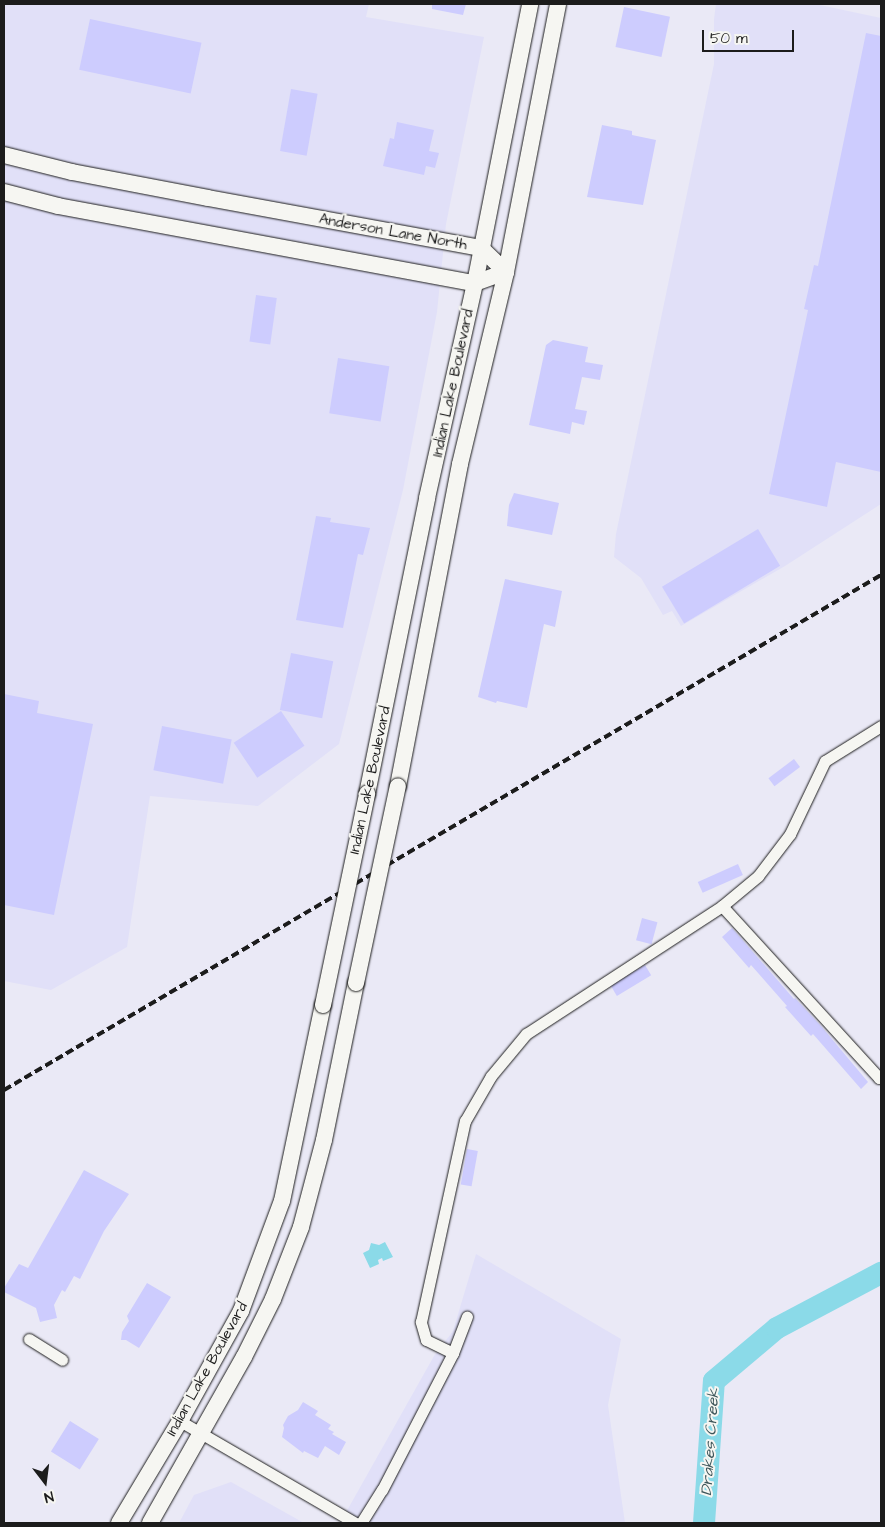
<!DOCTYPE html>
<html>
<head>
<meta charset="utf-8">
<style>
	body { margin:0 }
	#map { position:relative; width:885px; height:1527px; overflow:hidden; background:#eae9f6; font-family:"Architects Daughter",sans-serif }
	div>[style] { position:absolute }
	.built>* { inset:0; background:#e1e0f8 }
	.water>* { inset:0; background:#8bdae8 }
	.river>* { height:22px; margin:-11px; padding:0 11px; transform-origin:11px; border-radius:11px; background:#8bdae8 }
	.building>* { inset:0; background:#cdccfe; transform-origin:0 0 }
	.roads { filter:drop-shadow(0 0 1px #1c1c1c) drop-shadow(0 0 1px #1c1c1c) }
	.street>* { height:11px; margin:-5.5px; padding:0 5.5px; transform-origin:5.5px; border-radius:5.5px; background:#f6f6f2 }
	.secondary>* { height:16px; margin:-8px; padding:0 8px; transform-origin:8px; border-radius:8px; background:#f6f6f2 }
	.rail>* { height:4px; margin-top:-2px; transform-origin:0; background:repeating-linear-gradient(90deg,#1c1c1c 0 8px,transparent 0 12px) }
	.bridges { filter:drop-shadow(0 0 1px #1c1c1c) drop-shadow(0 0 1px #1c1c1c) }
	.secondary-bridge>* { height:16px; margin:-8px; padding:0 8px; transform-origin:8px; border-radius:8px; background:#f6f6f2 }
	span { translate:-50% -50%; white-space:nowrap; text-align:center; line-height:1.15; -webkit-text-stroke:4px #f6f6f2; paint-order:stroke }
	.street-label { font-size:15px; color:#1c1c1c }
	.water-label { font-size:16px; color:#3d5559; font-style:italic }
	.frame { position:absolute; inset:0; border:5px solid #1c1c1c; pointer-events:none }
	.north { position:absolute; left:20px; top:1457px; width:50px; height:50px; -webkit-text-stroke:4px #f6f6f2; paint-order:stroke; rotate:165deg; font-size:14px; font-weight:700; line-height:20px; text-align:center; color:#1c1c1c }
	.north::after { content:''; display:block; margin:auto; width:18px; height:22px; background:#1c1c1c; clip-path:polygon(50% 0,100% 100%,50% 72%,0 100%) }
	.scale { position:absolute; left:702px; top:30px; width:92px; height:22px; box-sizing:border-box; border:2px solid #1c1c1c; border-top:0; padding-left:6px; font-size:15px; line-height:18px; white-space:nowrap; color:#1c1c1c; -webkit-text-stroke:4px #f6f6f2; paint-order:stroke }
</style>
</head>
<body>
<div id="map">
	<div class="built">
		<div style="clip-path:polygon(4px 4px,369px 4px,366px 17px,484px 37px,446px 224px,437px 312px,403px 490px,339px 744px,258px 806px,150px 796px,127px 947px,51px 990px,4px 981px)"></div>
		<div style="clip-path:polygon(716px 4px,815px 4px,881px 18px,881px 504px,785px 566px,681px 626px,672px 611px,663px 615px,641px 578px,614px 557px,616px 534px,714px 64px,714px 19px)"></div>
		<div style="clip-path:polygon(476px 1254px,621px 1339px,608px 1405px,625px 1523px,340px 1523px,434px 1356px,453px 1331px)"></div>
		<div style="clip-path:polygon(231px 1482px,304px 1523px,179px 1523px,194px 1495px)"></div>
	</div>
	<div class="water">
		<div style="clip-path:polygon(385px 1242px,393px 1257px,383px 1261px,382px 1258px,378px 1260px,379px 1264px,370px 1268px,363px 1253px,369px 1250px,371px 1243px,379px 1245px)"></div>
	</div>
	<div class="river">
		<div style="left:704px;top:1523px;width:142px;rotate:-86deg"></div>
		<div style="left:714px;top:1381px;width:82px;rotate:-40.1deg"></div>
		<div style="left:777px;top:1328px;width:118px;rotate:-27.9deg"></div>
	</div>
	<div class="building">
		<div style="clip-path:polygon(432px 4px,466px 4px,463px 15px,432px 9px)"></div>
		<div style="left:624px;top:7px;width:47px;height:41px;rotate:12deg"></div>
		<div style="left:90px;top:19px;width:114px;height:52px;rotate:12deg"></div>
		<div style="clip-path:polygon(866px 33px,881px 36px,881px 472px,836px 462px,827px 507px,769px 494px,808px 310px,804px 309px,814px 265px,818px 266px)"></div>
		<div style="left:291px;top:89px;width:27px;height:63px;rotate:10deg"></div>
		<div style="clip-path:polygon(397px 122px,434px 130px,429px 151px,439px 153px,435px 168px,426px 166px,424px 175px,383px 166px,390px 138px,394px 139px)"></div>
		<div style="clip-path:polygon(602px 125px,632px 131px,632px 135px,656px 140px,643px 205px,587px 197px)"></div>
		<div style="left:256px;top:295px;width:21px;height:47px;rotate:8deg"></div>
		<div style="clip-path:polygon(553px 340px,588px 347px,585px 362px,603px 365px,600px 380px,582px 377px,575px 409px,587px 411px,584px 425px,572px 422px,570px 434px,529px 425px,546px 345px)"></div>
		<div style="left:338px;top:358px;width:52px;height:56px;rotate:9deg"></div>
		<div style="clip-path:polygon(514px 493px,559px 503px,552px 535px,507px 526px,509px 505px)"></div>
		<div style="clip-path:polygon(316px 516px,331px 518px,330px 522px,370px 528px,363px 555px,358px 554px,343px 628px,296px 620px)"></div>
		<div style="left:758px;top:529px;width:43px;height:112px;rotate:59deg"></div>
		<div style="clip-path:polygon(505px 579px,562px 591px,555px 627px,544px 624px,527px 708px,497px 701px,496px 703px,478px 697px)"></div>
		<div style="left:291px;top:653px;width:43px;height:58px;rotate:11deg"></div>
		<div style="clip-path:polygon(4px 694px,39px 701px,37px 713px,93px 724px,54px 915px,4px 905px)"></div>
		<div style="left:281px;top:711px;width:42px;height:57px;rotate:56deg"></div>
		<div style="left:162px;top:726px;width:71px;height:45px;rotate:11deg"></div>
		<div style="left:794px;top:759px;width:10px;height:32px;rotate:53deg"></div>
		<div style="left:738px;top:864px;width:12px;height:44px;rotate:66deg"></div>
		<div style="left:642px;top:918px;width:16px;height:23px;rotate:15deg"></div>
		<div style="clip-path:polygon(732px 928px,794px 999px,795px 998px,821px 1026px,868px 1082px,861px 1089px,813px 1034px,811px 1036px,785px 1007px,787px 1006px,751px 965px,749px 968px,722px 937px)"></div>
		<div style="left:645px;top:965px;width:12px;height:40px;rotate:59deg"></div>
		<div style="left:467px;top:1149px;width:11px;height:36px;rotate:10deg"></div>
		<div style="clip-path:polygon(84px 1170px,129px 1194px,104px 1231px,80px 1279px,74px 1276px,65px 1292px,62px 1290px,54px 1305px,57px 1318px,40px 1322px,36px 1308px,4px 1292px,4px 1288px,19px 1264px,28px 1268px)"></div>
		<div style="clip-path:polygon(147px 1283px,171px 1297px,139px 1348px,126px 1340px,121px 1340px,122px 1332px,129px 1321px,127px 1316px)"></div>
		<div style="clip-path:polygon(303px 1402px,318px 1411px,315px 1415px,331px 1425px,328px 1429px,334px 1432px,332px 1434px,346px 1442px,339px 1455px,325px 1446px,318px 1458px,304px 1451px,303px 1453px,282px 1437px,284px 1428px,283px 1425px,288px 1416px,298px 1410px)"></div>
		<div style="left:70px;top:1421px;width:34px;height:36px;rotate:32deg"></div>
	</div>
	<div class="roads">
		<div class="street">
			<div style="left:722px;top:906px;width:233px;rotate:47.6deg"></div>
			<div style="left:879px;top:1078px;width:3px;rotate:-45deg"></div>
			<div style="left:29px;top:1339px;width:39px;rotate:32deg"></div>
			<div style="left:453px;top:1353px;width:30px;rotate:-154deg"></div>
			<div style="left:426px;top:1340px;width:19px;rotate:-106deg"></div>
			<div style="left:421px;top:1322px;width:206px;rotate:-77.7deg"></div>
			<div style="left:465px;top:1121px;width:52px;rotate:-60deg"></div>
			<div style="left:491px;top:1076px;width:55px;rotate:-50.2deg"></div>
			<div style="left:526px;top:1034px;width:234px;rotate:-33.1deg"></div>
			<div style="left:722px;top:906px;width:47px;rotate:-39.8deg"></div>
			<div style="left:758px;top:876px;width:53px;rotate:-52.7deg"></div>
			<div style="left:790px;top:834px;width:81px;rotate:-64.4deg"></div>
			<div style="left:825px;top:761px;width:66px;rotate:-32deg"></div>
			<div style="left:180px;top:1421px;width:203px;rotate:30.2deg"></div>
			<div style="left:361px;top:1523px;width:39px;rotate:-58deg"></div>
			<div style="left:382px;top:1490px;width:154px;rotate:-62.6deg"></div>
			<div style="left:453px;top:1353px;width:39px;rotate:-69deg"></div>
		</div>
		<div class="secondary">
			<div style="left:4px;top:155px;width:70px;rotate:14deg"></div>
			<div style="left:72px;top:172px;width:138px;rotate:10.8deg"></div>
			<div style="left:208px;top:198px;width:278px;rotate:10.4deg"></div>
			<div style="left:481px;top:248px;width:35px;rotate:44deg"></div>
			<div style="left:4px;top:192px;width:56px;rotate:14.5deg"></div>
			<div style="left:58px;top:206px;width:424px;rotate:10.5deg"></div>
			<div style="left:475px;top:283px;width:33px;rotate:-20deg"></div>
			<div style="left:398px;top:786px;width:328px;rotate:-79.1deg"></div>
			<div style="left:460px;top:464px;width:197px;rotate:-76.5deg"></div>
			<div style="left:506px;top:272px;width:273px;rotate:-79deg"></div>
			<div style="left:367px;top:794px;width:302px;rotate:-78.5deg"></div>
			<div style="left:427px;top:498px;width:220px;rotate:-77.4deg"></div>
			<div style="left:475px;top:283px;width:284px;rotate:-78.8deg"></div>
			<div style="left:119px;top:1523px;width:119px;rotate:-59.1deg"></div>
			<div style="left:180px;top:1421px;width:126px;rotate:-61deg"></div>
			<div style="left:241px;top:1311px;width:117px;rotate:-69.6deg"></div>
			<div style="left:282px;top:1201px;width:200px;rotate:-78.2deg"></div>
			<div style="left:150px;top:1523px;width:191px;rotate:-60.5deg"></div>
			<div style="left:244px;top:1357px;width:65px;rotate:-63.4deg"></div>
			<div style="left:273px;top:1299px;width:77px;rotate:-68.7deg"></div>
			<div style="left:301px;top:1227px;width:90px;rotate:-75.2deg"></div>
			<div style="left:324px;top:1140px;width:160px;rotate:-78.5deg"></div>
		</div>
	</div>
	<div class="rail">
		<div style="left:4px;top:1090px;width:1017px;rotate:-30.42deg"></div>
	</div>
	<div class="bridges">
		<div class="secondary-bridge">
			<div style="left:356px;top:983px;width:201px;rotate:-78deg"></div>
			<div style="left:323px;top:1005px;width:216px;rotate:-78.2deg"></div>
		</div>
	</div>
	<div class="street-label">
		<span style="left:393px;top:232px;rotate:10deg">Anderson Lane North</span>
		<span style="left:453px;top:383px;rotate:-78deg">Indian Lake Boulevard</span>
		<span style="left:370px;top:780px;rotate:-78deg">Indian Lake Boulevard</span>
		<span style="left:207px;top:1369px;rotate:-61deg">Indian Lake Boulevard</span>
	</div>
	<div class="water-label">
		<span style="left:710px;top:1442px;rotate:-86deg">Drakes Creek</span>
	</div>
	<div class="frame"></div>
	<div class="north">N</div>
	<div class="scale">50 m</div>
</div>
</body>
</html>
